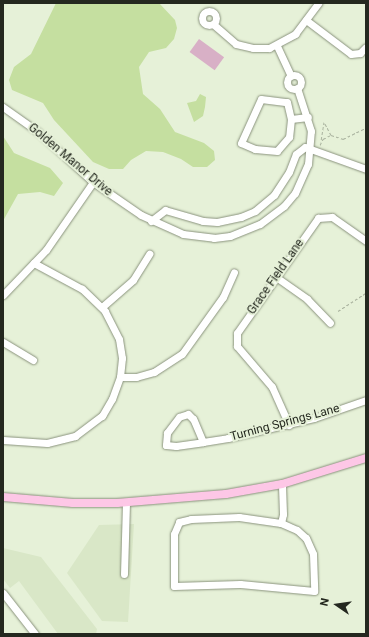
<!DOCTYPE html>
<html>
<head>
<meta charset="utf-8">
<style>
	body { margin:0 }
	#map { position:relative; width:369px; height:637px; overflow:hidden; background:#e6f1d8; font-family:Roboto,sans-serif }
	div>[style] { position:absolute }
	.built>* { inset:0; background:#d9e7c7 }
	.green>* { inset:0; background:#d8b0c6; transform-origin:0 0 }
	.water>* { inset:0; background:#c5dfa0 }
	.path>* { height:1px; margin-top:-0.5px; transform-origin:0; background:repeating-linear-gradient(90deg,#aab39f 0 3px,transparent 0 5px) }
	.roads { filter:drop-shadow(0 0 1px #8a937d) drop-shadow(0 0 1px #8a937d) }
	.minor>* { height:7px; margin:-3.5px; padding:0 3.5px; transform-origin:3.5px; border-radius:3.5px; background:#fff }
	.minor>.ring { margin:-3.5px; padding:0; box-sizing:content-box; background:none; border:7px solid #fff; border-radius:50% }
	.major>* { height:8px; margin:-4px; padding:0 4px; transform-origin:4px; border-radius:4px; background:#fdc7e6 }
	span { translate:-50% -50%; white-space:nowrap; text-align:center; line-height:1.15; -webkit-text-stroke:4px #e6f1d8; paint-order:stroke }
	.street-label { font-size:12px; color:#24281f }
	.frame { position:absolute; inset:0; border:4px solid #24281f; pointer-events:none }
	.north { position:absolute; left:317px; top:585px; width:40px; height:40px; -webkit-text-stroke:3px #e6f1d8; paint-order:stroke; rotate:283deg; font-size:11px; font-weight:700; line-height:16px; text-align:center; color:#24281f }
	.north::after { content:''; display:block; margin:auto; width:14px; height:18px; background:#24281f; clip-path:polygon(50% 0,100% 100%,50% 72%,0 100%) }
</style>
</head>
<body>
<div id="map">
	<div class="built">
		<div style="clip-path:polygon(134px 524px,128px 622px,102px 621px,67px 573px,99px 525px)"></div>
		<div style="clip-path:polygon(3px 548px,41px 557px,97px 629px,96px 634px,58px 634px,19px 581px,10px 588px,3px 579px)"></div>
	</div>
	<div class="green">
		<div style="left:199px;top:39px;width:31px;height:16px;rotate:36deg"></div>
	</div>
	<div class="water">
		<div style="clip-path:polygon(56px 3px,159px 3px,175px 20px,177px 28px,174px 39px,166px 48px,149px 52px,139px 67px,143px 94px,160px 109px,175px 132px,204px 143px,214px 151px,215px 160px,207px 167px,193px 167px,181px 159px,163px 152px,146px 151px,131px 160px,123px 169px,109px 169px,93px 162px,54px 120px,43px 103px,12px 90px,9px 80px,14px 67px,31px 54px)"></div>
		<div style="clip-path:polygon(200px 94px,206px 97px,205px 107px,203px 116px,194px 122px,187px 103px,196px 101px)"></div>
		<div style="clip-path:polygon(3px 136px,14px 153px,50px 168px,63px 183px,54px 196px,40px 192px,18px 194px,3px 221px)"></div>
	</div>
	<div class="path">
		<div style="left:331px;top:135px;width:13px;rotate:18deg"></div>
		<div style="left:343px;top:139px;width:25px;rotate:-26deg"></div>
		<div style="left:320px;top:145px;width:7px;rotate:-63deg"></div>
		<div style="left:323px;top:139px;width:9px;rotate:-27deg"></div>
		<div style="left:331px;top:135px;width:15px;rotate:-118deg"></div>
		<div style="left:324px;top:122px;width:20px;rotate:99deg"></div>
		<div style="left:338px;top:311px;width:33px;rotate:-33deg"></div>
	</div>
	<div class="roads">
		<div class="minor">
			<div class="ring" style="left:202px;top:11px;width:7px;height:7px"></div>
			<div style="left:306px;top:20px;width:56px;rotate:37.1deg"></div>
			<div style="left:351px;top:54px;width:9px;rotate:-6deg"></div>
			<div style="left:360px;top:53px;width:8px;rotate:-45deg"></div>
			<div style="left:213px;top:24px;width:30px;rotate:41deg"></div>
			<div style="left:236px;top:44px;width:17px;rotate:13deg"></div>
			<div style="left:253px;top:48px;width:16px"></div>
			<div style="left:269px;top:48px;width:30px;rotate:-28deg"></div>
			<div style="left:295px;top:34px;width:39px;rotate:-53deg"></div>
			<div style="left:277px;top:46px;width:33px;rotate:65deg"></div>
			<div class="ring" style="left:287px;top:75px;width:7px;height:7px"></div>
			<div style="left:3px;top:107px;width:43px;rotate:35.5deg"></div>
			<div style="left:38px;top:132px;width:74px;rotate:42.3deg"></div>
			<div style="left:93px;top:182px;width:58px;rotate:34.5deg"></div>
			<div style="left:141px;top:215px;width:46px;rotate:24.3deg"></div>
			<div style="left:183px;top:234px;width:31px;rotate:7deg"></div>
			<div style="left:214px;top:238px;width:16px;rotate:-7deg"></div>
			<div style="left:230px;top:236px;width:32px;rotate:-22deg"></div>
			<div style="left:260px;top:224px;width:30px;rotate:-37deg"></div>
			<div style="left:284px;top:206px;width:17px;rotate:-50deg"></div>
			<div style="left:295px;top:193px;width:32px;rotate:-66deg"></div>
			<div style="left:308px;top:164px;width:33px;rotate:-85deg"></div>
			<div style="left:311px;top:131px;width:45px;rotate:-108deg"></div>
			<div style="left:291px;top:119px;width:18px;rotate:96deg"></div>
			<div style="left:289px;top:137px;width:18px;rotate:131deg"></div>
			<div style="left:277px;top:151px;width:22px;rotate:-175deg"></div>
			<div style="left:255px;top:149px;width:15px;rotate:-157deg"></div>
			<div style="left:241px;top:143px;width:48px;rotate:-65.6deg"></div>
			<div style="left:261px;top:99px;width:26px;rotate:7deg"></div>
			<div style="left:287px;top:102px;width:17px;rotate:77deg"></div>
			<div style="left:291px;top:119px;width:17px;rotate:-7deg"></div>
			<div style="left:151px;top:221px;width:18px;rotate:-38deg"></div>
			<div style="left:165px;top:210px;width:40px;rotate:16deg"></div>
			<div style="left:203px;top:221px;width:14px;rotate:4deg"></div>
			<div style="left:217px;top:222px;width:25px;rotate:-12deg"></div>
			<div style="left:241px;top:217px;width:15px;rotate:-23deg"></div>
			<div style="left:255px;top:211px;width:25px;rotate:-40deg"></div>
			<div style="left:274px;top:195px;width:27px;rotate:-57deg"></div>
			<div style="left:289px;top:172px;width:19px;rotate:-69deg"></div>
			<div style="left:296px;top:154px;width:11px;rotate:-38deg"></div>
			<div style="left:305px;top:147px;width:65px;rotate:19.8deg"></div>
			<div style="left:276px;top:277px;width:38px;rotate:35deg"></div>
			<div style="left:307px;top:299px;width:33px;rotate:46deg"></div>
			<div style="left:3px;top:295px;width:62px;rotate:-46.3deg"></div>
			<div style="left:46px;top:250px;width:83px;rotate:-55.3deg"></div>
			<div style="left:102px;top:307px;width:41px;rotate:-41.1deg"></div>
			<div style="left:133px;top:280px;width:31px;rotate:-58deg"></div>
			<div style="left:3px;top:342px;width:35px;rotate:31deg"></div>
			<div style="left:120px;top:377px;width:16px"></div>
			<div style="left:136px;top:377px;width:19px;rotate:-16deg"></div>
			<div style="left:154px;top:372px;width:33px;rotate:-33deg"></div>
			<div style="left:182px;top:354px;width:70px;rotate:-54.3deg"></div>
			<div style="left:223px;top:297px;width:27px;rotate:-66deg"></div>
			<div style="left:289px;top:425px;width:42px;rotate:-114.1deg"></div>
			<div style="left:272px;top:387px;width:54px;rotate:-130.5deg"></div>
			<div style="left:237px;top:346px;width:13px;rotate:-90deg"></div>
			<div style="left:237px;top:333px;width:141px;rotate:-54.8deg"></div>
			<div style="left:318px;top:218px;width:14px;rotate:-4deg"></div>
			<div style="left:332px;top:217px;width:42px;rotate:35.2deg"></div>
			<div style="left:3px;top:440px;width:44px;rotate:3.9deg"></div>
			<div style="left:47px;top:443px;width:29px;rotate:-14deg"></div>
			<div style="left:75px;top:436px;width:34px;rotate:-37deg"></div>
			<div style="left:102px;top:416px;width:20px;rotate:-60deg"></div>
			<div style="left:112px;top:399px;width:23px;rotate:-70deg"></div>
			<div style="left:120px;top:377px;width:19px;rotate:-84deg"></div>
			<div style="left:122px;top:358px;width:19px;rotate:-99deg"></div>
			<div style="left:119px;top:339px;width:31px;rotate:-117deg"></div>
			<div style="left:105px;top:311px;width:32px;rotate:-136deg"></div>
			<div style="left:82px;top:289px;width:55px;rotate:-151.6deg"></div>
			<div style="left:203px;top:442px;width:25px;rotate:-113deg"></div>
			<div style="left:193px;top:419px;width:7px;rotate:-135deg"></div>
			<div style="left:188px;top:414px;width:9px;rotate:162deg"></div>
			<div style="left:179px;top:417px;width:20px;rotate:127deg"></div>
			<div style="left:167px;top:433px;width:12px;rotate:95deg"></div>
			<div style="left:166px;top:445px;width:10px;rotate:6deg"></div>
			<div style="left:176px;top:446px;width:27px;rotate:-8deg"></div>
			<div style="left:203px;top:442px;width:25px;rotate:-9deg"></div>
			<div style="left:228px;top:438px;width:88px;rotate:-13.1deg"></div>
			<div style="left:314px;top:418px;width:55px;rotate:-19.1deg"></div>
			<div style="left:239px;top:517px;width:42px;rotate:8.1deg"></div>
			<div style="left:281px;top:523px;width:17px;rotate:24deg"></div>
			<div style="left:297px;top:530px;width:12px;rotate:42deg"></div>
			<div style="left:306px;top:538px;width:17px;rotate:66deg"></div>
			<div style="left:313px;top:554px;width:37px;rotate:88deg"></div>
			<div style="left:314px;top:591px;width:74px;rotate:-174.6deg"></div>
			<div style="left:240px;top:584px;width:66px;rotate:178.3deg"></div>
			<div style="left:174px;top:586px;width:52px;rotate:-90deg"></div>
			<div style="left:174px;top:534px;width:13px;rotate:-67deg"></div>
			<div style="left:179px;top:522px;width:12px;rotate:-14deg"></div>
			<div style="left:191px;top:519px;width:48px;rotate:-2.4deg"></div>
			<div style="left:281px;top:523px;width:9px;rotate:-77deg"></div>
			<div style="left:283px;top:514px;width:30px;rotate:-92deg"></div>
			<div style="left:124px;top:574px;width:72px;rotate:-88.4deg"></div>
			<div style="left:3px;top:593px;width:52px;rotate:52deg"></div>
		</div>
		<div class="major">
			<div style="left:3px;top:497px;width:70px;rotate:4.9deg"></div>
			<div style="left:73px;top:503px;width:44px"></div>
			<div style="left:117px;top:503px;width:109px;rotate:-4.7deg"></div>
			<div style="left:226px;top:494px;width:57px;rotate:-10.1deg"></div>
			<div style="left:282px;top:484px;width:88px;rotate:-17.2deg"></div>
		</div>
	</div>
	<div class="street-label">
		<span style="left:70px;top:160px;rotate:40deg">Golden Manor Drive</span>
		<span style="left:276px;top:277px;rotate:-55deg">Grace Field Lane</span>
		<span style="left:285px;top:423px;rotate:-15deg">Turning Springs Lane</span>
	</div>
	<div class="frame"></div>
	<div class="north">N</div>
</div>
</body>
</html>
